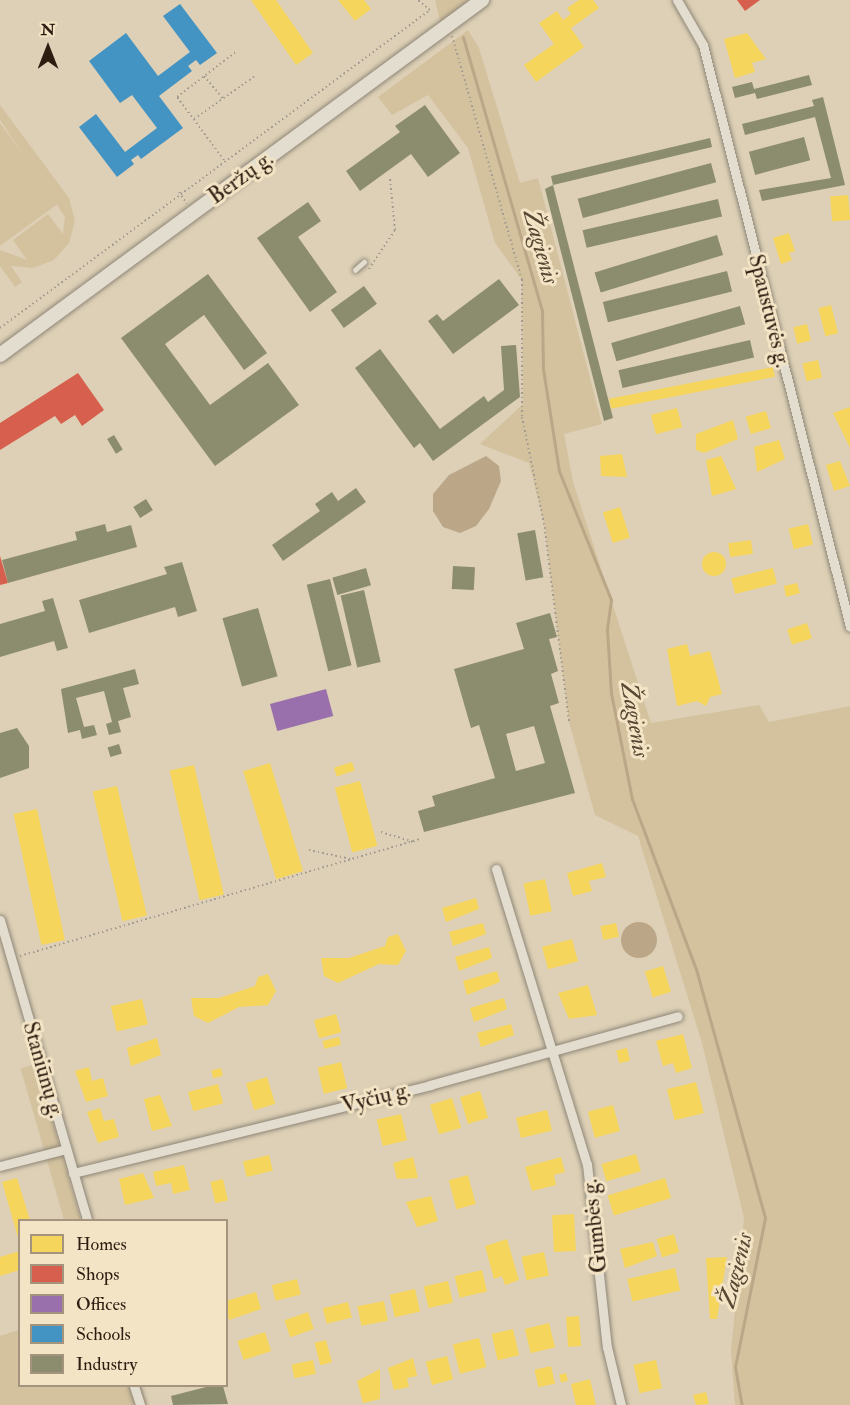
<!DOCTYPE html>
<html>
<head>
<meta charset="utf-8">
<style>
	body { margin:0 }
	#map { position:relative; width:850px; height:1405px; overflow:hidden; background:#ddd0b6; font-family:"IM FELL Double Pica",serif }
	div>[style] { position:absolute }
	.green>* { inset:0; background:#d4c29f; transform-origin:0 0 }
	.water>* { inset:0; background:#bba787 }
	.round { border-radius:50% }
	.homes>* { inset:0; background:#f6d55c; transform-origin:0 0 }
	.shops>* { inset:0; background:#d6604d }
	.offices>* { inset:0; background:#9970ab; transform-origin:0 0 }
	.schools>* { inset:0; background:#4393c3 }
	.industry>* { inset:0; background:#8c8c6e; transform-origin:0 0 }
	.stream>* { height:3px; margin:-1.5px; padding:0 1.5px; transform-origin:1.5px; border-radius:1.5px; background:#bba787 }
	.path>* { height:2px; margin-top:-1px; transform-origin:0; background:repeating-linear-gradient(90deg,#a29b91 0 1.5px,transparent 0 4.5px) }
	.roads { filter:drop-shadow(0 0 2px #8f8677) drop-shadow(0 0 2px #8f8677) }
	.service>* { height:4.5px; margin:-2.25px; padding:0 2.25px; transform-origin:2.25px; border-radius:2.25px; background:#e3ddd0 }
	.minor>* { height:9px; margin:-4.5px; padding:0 4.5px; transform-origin:4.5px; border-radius:4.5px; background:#e3ddd0 }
	.secondary>* { height:14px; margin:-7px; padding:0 7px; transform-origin:7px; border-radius:7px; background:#e3ddd0 }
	span { translate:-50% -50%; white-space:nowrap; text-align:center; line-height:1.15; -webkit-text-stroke:6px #f3e4c5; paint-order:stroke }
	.street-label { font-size:22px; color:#2d1d11 }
	.water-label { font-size:24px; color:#594733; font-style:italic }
	.legend { position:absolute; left:18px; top:1219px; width:210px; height:168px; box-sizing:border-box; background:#f3e4c5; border:2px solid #a4947d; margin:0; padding:8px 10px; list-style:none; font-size:18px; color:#2d1d11 }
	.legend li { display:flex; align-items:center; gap:12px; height:30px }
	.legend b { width:30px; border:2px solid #a4947d }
	.north { position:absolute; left:18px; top:18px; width:60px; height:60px; -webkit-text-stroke:4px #f3e4c5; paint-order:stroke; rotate:0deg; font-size:16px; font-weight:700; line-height:24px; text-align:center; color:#2d1d11 }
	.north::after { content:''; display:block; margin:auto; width:21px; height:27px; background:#2d1d11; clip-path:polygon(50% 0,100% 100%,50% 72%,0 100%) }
</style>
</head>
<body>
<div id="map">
	<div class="green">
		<div style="clip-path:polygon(435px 0,482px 0,442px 29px)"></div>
		<div style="clip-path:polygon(468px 30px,479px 48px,520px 183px,538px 178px,602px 424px,564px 434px,573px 482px,651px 723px,759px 705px,769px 722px,850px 706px,850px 1405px,735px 1405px,731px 1351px,744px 1218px,702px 1043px,638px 836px,595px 815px,569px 722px,544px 523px,529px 463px,480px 444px,523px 404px,522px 280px,495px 243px,468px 148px,428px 95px,392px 115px,378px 97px)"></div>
		<div style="clip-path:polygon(0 105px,69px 198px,75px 221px,69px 243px,54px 260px,33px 268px,11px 266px,22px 282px,15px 287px,0 266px,0 250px,27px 260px,13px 240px,48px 214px,63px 234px,65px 217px,0 120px)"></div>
		<div style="clip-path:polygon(0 123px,59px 203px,0 246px)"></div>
		<div style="left:36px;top:1064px;width:162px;height:16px;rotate:74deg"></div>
		<div style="clip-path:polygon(19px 1330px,20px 1386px,141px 1386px,147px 1405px,0 1405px,0 1336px)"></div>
	</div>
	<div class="water">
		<div style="clip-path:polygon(486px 456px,499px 466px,501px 481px,489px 509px,476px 526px,460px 533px,443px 527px,433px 511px,433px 494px,449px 475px)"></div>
		<div class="round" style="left:621px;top:922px;width:36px;height:36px"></div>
	</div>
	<div class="homes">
		<div style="clip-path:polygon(251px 0,276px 0,313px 53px,296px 65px)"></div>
		<div style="clip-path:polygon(338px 0,364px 0,371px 9px,355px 21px)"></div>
		<div style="clip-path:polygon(579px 0,593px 0,599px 8px,571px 28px,584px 47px,536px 82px,524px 65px,554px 44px,539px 23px,557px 11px,563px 20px,571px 14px,567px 8px)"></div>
		<div style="clip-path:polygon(747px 33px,766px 59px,752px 63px,755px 72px,735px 78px,724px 39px)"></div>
		<div style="left:848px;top:195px;width:25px;height:18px;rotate:85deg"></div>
		<div style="clip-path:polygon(789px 233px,795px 251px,789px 253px,792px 260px,781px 264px,773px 238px)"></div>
		<div style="left:831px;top:305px;width:29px;height:13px;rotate:76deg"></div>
		<div style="left:807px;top:324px;width:17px;height:14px;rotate:77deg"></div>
		<div style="left:818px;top:360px;width:18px;height:16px;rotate:77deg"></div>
		<div style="left:773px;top:367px;width:10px;height:167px;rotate:79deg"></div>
		<div style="clip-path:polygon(850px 407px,850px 448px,833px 413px)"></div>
		<div style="left:677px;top:408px;width:20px;height:27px;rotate:75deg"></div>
		<div style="left:766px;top:411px;width:18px;height:21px;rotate:74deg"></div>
		<div style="clip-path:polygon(733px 420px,738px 439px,704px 453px,696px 450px,696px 434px)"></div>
		<div style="clip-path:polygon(779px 440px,785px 459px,757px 472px,754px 447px)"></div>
		<div style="clip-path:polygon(622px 454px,627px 477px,601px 476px,600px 456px)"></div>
		<div style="clip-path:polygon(721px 456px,736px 489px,712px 496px,706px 460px)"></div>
		<div style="clip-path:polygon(840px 461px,850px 486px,834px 491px,826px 465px)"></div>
		<div style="left:620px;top:507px;width:32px;height:18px;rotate:72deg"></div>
		<div style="left:808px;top:524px;width:21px;height:20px;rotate:76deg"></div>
		<div style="left:751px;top:540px;width:14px;height:23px;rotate:82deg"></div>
		<div class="round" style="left:702px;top:552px;width:24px;height:24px"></div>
		<div style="left:773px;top:568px;width:16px;height:43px;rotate:76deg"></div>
		<div style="clip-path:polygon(797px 583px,800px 593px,786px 597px,784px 586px)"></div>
		<div style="left:807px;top:623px;width:16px;height:21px;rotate:72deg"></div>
		<div style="clip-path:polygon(687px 644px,690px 656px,710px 651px,722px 694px,710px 697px,706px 706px,697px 701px,677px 706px,667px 649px)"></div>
		<div style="left:352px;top:762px;width:9px;height:19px;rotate:72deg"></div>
		<div style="left:270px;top:763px;width:113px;height:28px;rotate:73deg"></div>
		<div style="left:194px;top:765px;width:133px;height:25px;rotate:77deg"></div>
		<div style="left:360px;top:781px;width:67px;height:26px;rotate:75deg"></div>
		<div style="left:117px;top:786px;width:133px;height:25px;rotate:77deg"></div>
		<div style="left:37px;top:809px;width:134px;height:24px;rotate:78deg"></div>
		<div style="clip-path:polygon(602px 863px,606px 877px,589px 881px,592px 891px,573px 896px,567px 873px)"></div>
		<div style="left:545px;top:879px;width:33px;height:22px;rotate:78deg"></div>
		<div style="clip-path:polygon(476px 898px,479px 909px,446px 922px,442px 908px)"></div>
		<div style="clip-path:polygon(483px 923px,486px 934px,453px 946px,449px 932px)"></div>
		<div style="left:616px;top:923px;width:14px;height:16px;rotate:78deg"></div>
		<div style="clip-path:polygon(398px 934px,406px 951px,398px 965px,379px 964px,338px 983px,324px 976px,321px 958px,349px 958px,385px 946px,388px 937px)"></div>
		<div style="left:572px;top:939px;width:23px;height:31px;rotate:75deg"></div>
		<div style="clip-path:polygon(489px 947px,492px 958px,459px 971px,455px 957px)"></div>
		<div style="left:663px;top:966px;width:27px;height:19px;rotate:73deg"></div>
		<div style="clip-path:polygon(497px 971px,500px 982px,467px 995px,463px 981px)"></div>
		<div style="clip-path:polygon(268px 974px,276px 991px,268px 1005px,239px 1007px,208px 1023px,194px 1016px,191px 998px,219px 998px,255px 986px,258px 977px)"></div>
		<div style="clip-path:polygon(588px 985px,597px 1015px,569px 1019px,558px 993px)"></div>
		<div style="clip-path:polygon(504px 998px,507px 1009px,474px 1022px,470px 1008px)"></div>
		<div style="left:142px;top:999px;width:26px;height:32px;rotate:77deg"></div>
		<div style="left:336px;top:1014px;width:19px;height:23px;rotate:74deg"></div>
		<div style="clip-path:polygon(511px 1024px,514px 1035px,481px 1047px,477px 1033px)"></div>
		<div style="clip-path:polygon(683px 1034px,692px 1068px,676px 1073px,673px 1063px,663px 1066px,656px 1041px)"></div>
		<div style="left:339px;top:1037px;width:8px;height:17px;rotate:76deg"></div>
		<div style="clip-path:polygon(157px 1038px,161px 1055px,131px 1066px,127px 1048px)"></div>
		<div style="left:627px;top:1048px;width:13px;height:11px;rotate:77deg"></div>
		<div style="left:341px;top:1062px;width:27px;height:24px;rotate:77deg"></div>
		<div style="clip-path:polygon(89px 1067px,92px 1081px,103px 1078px,108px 1096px,86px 1102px,75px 1071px)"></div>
		<div style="left:221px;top:1068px;width:8px;height:10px;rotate:76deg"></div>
		<div style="left:267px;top:1077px;width:28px;height:22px;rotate:73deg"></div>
		<div style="left:696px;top:1082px;width:32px;height:30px;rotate:76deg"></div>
		<div style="left:218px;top:1084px;width:20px;height:31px;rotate:75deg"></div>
		<div style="left:480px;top:1091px;width:28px;height:21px;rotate:73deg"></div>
		<div style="clip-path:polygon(160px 1095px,172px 1126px,152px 1131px,144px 1099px)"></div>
		<div style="left:452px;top:1098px;width:31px;height:23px;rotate:73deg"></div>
		<div style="left:613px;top:1105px;width:27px;height:26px;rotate:75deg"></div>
		<div style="clip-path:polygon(100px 1108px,104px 1121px,114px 1119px,119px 1137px,98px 1143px,87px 1112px)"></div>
		<div style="left:547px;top:1110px;width:21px;height:32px;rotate:76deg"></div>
		<div style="left:401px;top:1114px;width:27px;height:25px;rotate:77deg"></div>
		<div style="left:636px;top:1154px;width:18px;height:36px;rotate:74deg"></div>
		<div style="left:269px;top:1155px;width:16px;height:27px;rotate:76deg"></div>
		<div style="clip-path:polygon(413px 1157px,418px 1178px,397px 1179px,393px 1163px)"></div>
		<div style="clip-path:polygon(561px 1157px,565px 1172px,554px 1175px,556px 1185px,532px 1191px,525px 1167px)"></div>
		<div style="clip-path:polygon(184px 1165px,190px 1190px,173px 1194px,171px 1183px,156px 1186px,153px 1172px)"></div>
		<div style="clip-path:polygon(143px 1173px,154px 1198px,125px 1205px,119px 1179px)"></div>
		<div style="left:468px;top:1175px;width:30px;height:20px;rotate:75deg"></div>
		<div style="clip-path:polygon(17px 1178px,30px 1220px,20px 1220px,19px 1241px,2px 1182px)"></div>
		<div style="left:665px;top:1178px;width:21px;height:60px;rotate:73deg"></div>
		<div style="left:223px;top:1179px;width:22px;height:13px;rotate:77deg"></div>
		<div style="clip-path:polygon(431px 1196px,438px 1221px,417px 1227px,406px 1202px)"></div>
		<div style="left:574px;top:1214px;width:37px;height:22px;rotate:87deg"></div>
		<div style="left:674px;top:1234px;width:19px;height:18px;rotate:74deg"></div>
		<div style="clip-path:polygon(507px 1239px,519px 1280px,505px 1285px,502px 1276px,494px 1279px,485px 1246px)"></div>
		<div style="clip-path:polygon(653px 1242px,657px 1256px,625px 1268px,620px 1249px)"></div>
		<div style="clip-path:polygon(20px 1251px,20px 1270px,0 1276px,0 1257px)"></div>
		<div style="left:544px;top:1252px;width:24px;height:23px;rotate:78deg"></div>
		<div style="clip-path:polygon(727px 1257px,717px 1319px,710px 1319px,706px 1258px)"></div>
		<div style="left:675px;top:1268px;width:23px;height:49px;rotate:77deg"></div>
		<div style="left:482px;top:1270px;width:22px;height:28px;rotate:77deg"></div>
		<div style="left:297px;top:1279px;width:16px;height:26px;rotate:76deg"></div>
		<div style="left:448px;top:1281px;width:22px;height:25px;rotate:77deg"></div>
		<div style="left:415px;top:1289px;width:23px;height:26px;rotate:77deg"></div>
		<div style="clip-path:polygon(256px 1292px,261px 1309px,229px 1320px,226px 1301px)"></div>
		<div style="left:384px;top:1301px;width:20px;height:27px;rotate:79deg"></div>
		<div style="left:348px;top:1302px;width:16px;height:26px;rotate:76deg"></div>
		<div style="left:308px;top:1312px;width:18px;height:25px;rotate:71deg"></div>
		<div style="left:579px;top:1316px;width:30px;height:13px;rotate:86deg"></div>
		<div style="left:549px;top:1323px;width:25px;height:25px;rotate:76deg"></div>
		<div style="left:513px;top:1329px;width:27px;height:22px;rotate:77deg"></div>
		<div style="left:265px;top:1332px;width:20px;height:29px;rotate:72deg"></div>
		<div style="left:479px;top:1338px;width:30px;height:27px;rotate:76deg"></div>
		<div style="left:326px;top:1340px;width:23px;height:12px;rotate:75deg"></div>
		<div style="left:447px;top:1356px;width:24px;height:22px;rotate:75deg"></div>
		<div style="clip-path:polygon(413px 1358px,417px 1376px,407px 1378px,409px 1387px,394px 1390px,388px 1368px)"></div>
		<div style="left:313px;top:1360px;width:14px;height:22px;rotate:78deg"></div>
		<div style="left:656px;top:1360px;width:29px;height:23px;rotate:78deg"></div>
		<div style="left:551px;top:1366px;width:18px;height:17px;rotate:77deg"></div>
		<div style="clip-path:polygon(380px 1369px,380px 1399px,363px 1403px,357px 1381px)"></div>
		<div style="left:566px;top:1373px;width:8px;height:7px;rotate:76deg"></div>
		<div style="clip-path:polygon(590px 1379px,596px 1405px,576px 1405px,571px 1384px)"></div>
		<div style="clip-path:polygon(706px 1392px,709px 1404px,696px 1405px,693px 1395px)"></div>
	</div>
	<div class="shops">
		<div style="clip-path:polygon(737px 0,760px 0,745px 11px)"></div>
		<div style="clip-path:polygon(78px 373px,104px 410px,82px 426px,75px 415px,61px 424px,55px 416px,0 450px,0 423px)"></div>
		<div style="clip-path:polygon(0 556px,8px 583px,0 585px)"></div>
	</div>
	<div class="offices">
		<div style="left:326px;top:689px;width:28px;height:58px;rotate:75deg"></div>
	</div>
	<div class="schools">
		<div style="clip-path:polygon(180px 4px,217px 53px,200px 65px,196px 60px,188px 66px,192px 71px,159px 96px,183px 128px,141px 159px,138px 155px,131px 160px,134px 164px,117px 177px,79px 127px,96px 114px,125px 152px,157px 128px,132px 95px,120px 103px,89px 61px,126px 33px,158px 76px,190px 52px,163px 16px)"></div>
	</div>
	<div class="industry">
		<div style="clip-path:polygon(809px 75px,812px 85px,757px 99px,755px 93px,735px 98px,732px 87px,752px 82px,754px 89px)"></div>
		<div style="clip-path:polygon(823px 97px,845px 185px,762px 201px,759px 190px,831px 178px,815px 117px,745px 135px,742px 124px,814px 106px,812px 100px)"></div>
		<div style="clip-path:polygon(425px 105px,460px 153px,428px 177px,411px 154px,360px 191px,346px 171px,400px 132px,395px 126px)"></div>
		<div style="left:804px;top:137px;width:24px;height:57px;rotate:75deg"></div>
		<div style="clip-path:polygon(710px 138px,712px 147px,553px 185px,613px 418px,604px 421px,545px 189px,553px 185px,551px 176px)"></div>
		<div style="left:711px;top:163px;width:20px;height:138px;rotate:75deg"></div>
		<div style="left:718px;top:199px;width:18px;height:139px;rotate:77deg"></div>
		<div style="clip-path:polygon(308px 202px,321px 221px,298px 237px,337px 292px,310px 312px,257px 238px)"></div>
		<div style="left:717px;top:235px;width:21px;height:128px;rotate:73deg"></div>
		<div style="left:727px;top:271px;width:21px;height:128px;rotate:76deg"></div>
		<div style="clip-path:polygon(208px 274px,267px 353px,244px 370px,204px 315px,165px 344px,210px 405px,268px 363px,299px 405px,215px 466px,121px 338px)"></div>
		<div style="clip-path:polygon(499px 279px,519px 305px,453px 354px,428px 321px,437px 314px,443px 321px)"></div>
		<div style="left:364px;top:286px;width:22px;height:41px;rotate:54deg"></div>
		<div style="left:740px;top:306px;width:19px;height:134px;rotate:74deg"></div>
		<div style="left:750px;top:340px;width:18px;height:135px;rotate:77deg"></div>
		<div style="clip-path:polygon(516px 345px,520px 397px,433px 461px,420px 443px,414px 448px,355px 368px,380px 349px,440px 429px,484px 396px,488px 402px,504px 390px,501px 346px)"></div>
		<div style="left:114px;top:435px;width:17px;height:8px;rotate:59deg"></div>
		<div style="clip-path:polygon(356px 488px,366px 502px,283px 561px,272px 545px,320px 511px,315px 504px,332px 492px,338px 501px)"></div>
		<div style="left:146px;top:499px;width:13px;height:15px;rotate:58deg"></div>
		<div style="clip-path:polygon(105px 524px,107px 532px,131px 525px,137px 547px,8px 583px,2px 560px,77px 540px,75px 532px)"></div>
		<div style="left:535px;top:530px;width:48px;height:18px;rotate:80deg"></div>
		<div style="clip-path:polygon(182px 562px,197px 611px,178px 617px,175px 607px,89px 633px,79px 600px,167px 574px,164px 567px)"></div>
		<div style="left:453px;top:566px;width:22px;height:23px;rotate:3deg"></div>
		<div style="left:366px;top:568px;width:18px;height:35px;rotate:74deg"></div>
		<div style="left:330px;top:579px;width:89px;height:24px;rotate:76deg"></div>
		<div style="left:364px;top:590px;width:74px;height:24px;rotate:77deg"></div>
		<div style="clip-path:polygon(53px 598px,68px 648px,57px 651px,54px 641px,0 657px,0 624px,45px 611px,42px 601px)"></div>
		<div style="left:258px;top:608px;width:71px;height:37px;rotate:74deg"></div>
		<div style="clip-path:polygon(evenodd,550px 613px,557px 637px,549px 639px,558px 671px,551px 674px,559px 703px,550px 706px,575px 793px,424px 832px,418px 811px,435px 806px,432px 796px,495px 778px,479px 725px,471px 728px,454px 669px,524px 649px,516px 623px,550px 613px,534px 726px,545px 763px,516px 771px,506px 734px,534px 726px)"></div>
		<div style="clip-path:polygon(135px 669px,139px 684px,123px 688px,131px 717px,118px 721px,121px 732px,109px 735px,106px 724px,112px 722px,104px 691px,76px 698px,84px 727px,94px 725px,97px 735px,82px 739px,80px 730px,68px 733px,61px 689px)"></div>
		<div style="clip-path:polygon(17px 728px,29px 746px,29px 768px,0 778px,0 733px)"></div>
		<div style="left:119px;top:744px;width:10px;height:12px;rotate:73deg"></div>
		<div style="clip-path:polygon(210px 1386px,223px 1386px,228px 1404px,173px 1405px,171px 1396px)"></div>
	</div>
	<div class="stream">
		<div style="left:463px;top:37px;width:285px;rotate:73.9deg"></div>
		<div style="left:542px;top:311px;width:58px;rotate:89deg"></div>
		<div style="left:543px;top:369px;width:103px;rotate:81.1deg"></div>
		<div style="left:559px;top:471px;width:139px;rotate:68deg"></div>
		<div style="left:611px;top:600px;width:30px;rotate:98deg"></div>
		<div style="left:607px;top:630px;width:63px;rotate:86.4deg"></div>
		<div style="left:611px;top:693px;width:108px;rotate:78.8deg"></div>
		<div style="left:632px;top:799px;width:182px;rotate:69.4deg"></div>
		<div style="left:696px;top:969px;width:258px;rotate:74.5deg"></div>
		<div style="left:765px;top:1218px;width:152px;rotate:101.4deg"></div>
		<div style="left:735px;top:1367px;width:39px;rotate:80deg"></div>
	</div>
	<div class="path">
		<div style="left:452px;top:36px;width:254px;rotate:74deg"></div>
		<div style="left:522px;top:280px;width:137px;rotate:90deg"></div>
		<div style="left:522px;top:417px;width:108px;rotate:78.3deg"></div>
		<div style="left:544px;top:523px;width:201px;rotate:82.8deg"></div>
		<div style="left:204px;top:76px;width:30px;rotate:50deg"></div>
		<div style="left:194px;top:119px;width:75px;rotate:-35.2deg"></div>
		<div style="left:224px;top:160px;width:79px;rotate:-126.7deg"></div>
		<div style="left:177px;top:97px;width:76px;rotate:-37.5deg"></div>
		<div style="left:179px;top:192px;width:14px;rotate:56deg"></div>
		<div style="left:369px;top:269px;width:47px;rotate:-56.3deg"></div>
		<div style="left:395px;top:230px;width:52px;rotate:-95.5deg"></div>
		<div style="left:0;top:328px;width:535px;rotate:-36.48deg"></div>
		<div style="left:430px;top:10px;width:16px;rotate:-140deg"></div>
		<div style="left:381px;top:832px;width:34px;rotate:17deg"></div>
		<div style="left:309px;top:850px;width:43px;rotate:12.1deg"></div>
		<div style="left:20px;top:956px;width:418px;rotate:-16.3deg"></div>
	</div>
	<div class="roads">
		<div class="service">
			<div style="left:355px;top:270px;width:12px;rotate:-42deg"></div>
		</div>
		<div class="minor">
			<div style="left:677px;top:0;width:52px;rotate:60deg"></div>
			<div style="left:703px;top:45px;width:600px;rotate:75.82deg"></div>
			<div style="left:496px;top:869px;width:309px;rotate:72.9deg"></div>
			<div style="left:587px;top:1164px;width:184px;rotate:83.8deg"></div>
			<div style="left:607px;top:1347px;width:60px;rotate:76.4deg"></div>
			<div style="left:0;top:920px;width:312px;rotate:73.8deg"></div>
			<div style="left:0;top:1166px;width:68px;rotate:-14.4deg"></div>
			<div style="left:73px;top:1173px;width:368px;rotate:-13.8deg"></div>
			<div style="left:430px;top:1085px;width:257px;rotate:-15.5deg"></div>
			<div style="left:134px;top:1386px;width:20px;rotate:72deg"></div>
		</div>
		<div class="secondary">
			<div style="left:0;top:355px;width:599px;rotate:-36.37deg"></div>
		</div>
	</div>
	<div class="street-label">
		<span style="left:241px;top:178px;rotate:-36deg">Beržų g.</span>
		<span style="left:769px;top:311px;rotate:76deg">Spaustuvės g.</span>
		<span style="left:43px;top:1070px;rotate:74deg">Staniūnų g.</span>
		<span style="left:376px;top:1098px;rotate:-14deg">Vyčių g.</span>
		<span style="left:595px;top:1226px;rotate:-96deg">Gumbės g.</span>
	</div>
	<div class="water-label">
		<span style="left:541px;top:247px;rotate:74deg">Žagienis</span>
		<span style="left:635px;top:720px;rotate:80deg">Žagienis</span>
		<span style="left:736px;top:1270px;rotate:-76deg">Žagienis</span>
	</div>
	<ul class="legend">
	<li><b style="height:16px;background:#f6d55c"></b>Homes</li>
	<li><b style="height:16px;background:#d6604d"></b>Shops</li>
	<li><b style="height:16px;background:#9970ab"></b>Offices</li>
	<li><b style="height:16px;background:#4393c3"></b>Schools</li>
	<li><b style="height:16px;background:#8c8c6e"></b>Industry</li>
	</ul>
	<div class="north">N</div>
</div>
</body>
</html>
